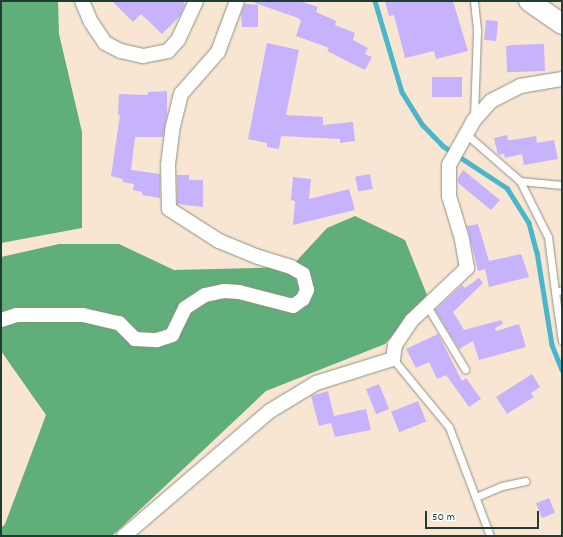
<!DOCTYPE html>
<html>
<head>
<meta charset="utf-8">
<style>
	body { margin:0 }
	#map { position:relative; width:563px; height:537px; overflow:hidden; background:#f8e6d3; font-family:Dekko,sans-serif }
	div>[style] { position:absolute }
	.forest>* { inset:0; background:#60ae79 }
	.stream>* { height:4.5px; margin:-2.25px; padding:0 2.25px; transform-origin:2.25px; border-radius:2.25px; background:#4bb5c9 }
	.building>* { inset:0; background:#c7b3fb; transform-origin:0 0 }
	.roads { filter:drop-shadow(0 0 1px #8c9284) drop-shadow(0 0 1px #8c9284) }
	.service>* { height:7px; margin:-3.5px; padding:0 3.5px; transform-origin:3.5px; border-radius:3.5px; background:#fff }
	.minor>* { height:14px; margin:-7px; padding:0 7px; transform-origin:7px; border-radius:7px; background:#fff }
	.secondary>* { height:20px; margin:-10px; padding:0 10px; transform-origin:10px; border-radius:10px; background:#fff }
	span { translate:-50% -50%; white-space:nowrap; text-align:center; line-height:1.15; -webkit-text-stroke:3px #fff; paint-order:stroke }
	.frame { position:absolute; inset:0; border:2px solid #1f3d34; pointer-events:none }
	.scale { position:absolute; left:425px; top:511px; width:114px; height:18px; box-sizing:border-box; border:2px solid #1f3d34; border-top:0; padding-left:5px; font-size:12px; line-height:14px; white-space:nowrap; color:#1f3d34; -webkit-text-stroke:3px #fff; paint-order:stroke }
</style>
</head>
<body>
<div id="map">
	<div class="forest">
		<div style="clip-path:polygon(1px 1px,58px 1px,59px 34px,82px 132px,82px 228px,1px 243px)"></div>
		<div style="clip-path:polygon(355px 216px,405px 240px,427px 295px,385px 344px,266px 391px,112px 536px,1px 536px,1px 528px,5px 524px,46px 415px,1px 351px,1px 257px,59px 244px,119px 244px,174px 270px,291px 267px,327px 228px)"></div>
	</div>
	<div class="stream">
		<div style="left:375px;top:1px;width:95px;rotate:73.5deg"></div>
		<div style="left:402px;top:92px;width:39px;rotate:58deg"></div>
		<div style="left:423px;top:125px;width:29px;rotate:46deg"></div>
		<div style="left:443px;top:146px;width:77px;rotate:33.3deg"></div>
		<div style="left:507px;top:188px;width:41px;rotate:57.8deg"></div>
		<div style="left:529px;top:223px;width:30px;rotate:75deg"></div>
		<div style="left:537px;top:252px;width:94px;rotate:80.8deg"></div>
		<div style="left:552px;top:345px;width:27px;rotate:68deg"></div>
	</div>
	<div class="building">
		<div style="clip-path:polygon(112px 1px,182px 1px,185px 4px,180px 16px,162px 34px,141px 14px,133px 22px)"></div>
		<div style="clip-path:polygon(255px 1px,300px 1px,318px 7px,316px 12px,336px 21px,335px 25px,355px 33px,353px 40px,368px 48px,365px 54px,372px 57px,365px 70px,327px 51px,329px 48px,296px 36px,301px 21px,298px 18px,255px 3px)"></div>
		<div style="clip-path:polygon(385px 1px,453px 1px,468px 51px,436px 59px,434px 51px,405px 58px,394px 15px,389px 16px)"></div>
		<div style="clip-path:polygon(245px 4px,258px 5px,258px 27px,242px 27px,241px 14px)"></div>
		<div style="left:486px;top:20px;width:12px;height:20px;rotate:5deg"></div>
		<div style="clip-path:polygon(267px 43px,299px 50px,286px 115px,323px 117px,323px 125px,353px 122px,355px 141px,340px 143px,340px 139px,281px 136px,279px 149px,267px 147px,267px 143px,248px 139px)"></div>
		<div style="left:544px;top:44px;width:27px;height:38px;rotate:88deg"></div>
		<div style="left:432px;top:77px;width:30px;height:20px"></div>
		<div style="clip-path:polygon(167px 91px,167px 114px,163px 137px,135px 137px,131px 170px,160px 174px,160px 198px,142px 195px,142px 192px,133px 190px,134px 184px,122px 182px,123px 179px,111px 176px,120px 115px,118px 115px,119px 94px,148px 95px,148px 92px)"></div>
		<div style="clip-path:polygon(507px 135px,508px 140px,512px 140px,536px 136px,537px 143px,554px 140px,558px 159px,524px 165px,522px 154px,505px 158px,504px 154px,498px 155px,494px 138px)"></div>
		<div style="clip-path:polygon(463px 170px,500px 200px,491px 210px,458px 183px,458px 178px)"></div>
		<div style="left:370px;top:174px;width:15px;height:15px;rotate:79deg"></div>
		<div style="clip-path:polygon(177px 175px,189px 175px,189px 180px,203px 180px,203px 207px,177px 204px)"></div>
		<div style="clip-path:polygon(293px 177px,311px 179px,309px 199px,349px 189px,355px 210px,293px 225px,295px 201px,291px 200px)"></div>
		<div style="clip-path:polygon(478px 224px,489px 261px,521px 254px,529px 277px,489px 287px,485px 269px,478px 271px,467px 226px)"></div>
		<div style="clip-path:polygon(479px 278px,483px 283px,453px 312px,464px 330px,501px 320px,503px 324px,495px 328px,496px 331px,519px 324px,526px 347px,479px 360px,473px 341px,459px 349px,435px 310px,462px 285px,465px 288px)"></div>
		<div style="clip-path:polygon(438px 334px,462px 381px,466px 378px,481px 399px,469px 407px,446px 375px,437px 379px,429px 362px,416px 368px,406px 349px)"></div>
		<div style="clip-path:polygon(532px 374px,540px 387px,531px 393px,534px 397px,507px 414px,496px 397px)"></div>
		<div style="left:379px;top:384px;width:27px;height:14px;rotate:68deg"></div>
		<div style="clip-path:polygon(328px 391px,334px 416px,366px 409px,371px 430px,335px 437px,331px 423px,319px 426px,311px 396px)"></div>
		<div style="left:418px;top:401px;width:22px;height:29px;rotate:68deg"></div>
		<div style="left:549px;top:498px;width:16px;height:14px;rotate:68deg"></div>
	</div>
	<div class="roads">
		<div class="service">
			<div style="left:474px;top:1px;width:30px;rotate:84deg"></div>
			<div style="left:477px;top:31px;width:87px;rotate:92deg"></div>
			<div style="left:466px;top:134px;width:72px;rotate:41deg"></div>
			<div style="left:520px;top:181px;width:42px;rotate:5.4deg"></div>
			<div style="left:520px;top:181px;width:63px;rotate:63.4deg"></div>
			<div style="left:548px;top:237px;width:55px;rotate:82.7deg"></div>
			<div style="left:555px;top:292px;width:7px;rotate:-16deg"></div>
			<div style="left:555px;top:292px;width:49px;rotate:81.9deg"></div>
			<div style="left:427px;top:306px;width:74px;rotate:58.9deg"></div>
			<div style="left:393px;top:359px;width:88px;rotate:50.5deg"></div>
			<div style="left:449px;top:427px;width:116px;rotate:69.4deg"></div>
			<div style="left:476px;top:497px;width:28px;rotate:-23deg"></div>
			<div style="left:502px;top:486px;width:24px;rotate:-12deg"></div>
		</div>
		<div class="minor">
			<div style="left:82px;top:1px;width:23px;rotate:67deg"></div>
			<div style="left:91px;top:22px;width:25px;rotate:56deg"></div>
			<div style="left:105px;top:43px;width:18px;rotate:27deg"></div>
			<div style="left:121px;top:51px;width:23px;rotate:13deg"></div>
			<div style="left:143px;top:56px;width:25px;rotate:-11deg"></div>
			<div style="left:168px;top:51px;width:15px;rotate:-48deg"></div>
			<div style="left:178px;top:40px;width:43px;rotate:-65.2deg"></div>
			<div style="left:1px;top:320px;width:16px;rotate:-18deg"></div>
			<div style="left:16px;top:315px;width:67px"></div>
			<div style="left:83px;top:315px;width:37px;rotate:13deg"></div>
			<div style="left:119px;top:323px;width:23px;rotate:45deg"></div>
			<div style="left:135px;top:339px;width:22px;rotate:3deg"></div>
			<div style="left:157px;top:340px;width:16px;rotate:-18deg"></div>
			<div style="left:172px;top:335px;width:30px;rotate:-64deg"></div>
			<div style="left:185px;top:308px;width:24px;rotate:-33deg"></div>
			<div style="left:205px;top:295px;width:19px;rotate:-12deg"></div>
			<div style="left:224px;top:291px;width:15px;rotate:4deg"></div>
			<div style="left:239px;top:292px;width:56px;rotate:14.5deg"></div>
			<div style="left:293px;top:306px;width:12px;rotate:-35deg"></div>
			<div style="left:303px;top:299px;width:10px;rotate:-66deg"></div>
			<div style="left:307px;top:290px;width:16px;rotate:-104deg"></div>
			<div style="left:303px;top:274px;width:14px;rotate:-150deg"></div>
			<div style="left:291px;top:267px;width:34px;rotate:-163deg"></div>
			<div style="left:258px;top:257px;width:42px;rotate:-157.7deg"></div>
			<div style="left:219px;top:241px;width:59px;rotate:-147.4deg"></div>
			<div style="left:169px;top:209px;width:44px;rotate:-91.3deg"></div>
			<div style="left:168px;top:165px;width:39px;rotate:-83deg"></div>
			<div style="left:173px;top:126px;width:33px;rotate:-76deg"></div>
			<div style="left:181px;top:94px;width:56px;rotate:-48.6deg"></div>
			<div style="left:218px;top:52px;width:54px;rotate:-69.6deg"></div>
			<div style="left:124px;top:536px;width:192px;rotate:-40.6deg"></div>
			<div style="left:270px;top:411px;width:54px;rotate:-31.3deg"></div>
			<div style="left:316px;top:383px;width:81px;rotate:-17.3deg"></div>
			<div style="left:393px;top:359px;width:14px;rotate:-82deg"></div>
			<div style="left:395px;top:345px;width:30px;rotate:-56deg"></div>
			<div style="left:412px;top:320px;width:76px;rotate:-43.4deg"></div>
			<div style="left:467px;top:268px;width:29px;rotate:-100deg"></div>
			<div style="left:462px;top:239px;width:45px;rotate:-106.8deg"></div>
			<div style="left:449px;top:196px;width:31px;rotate:-90deg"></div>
			<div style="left:449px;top:165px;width:51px;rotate:-60.9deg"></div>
			<div style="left:474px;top:120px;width:25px;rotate:-48deg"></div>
			<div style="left:491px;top:101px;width:33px;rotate:-27deg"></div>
			<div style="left:520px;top:86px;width:43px;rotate:-9.5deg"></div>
		</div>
		<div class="secondary">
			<div style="left:529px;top:1px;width:40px;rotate:34.9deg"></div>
		</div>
	</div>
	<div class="frame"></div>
	<div class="scale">50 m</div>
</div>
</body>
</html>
